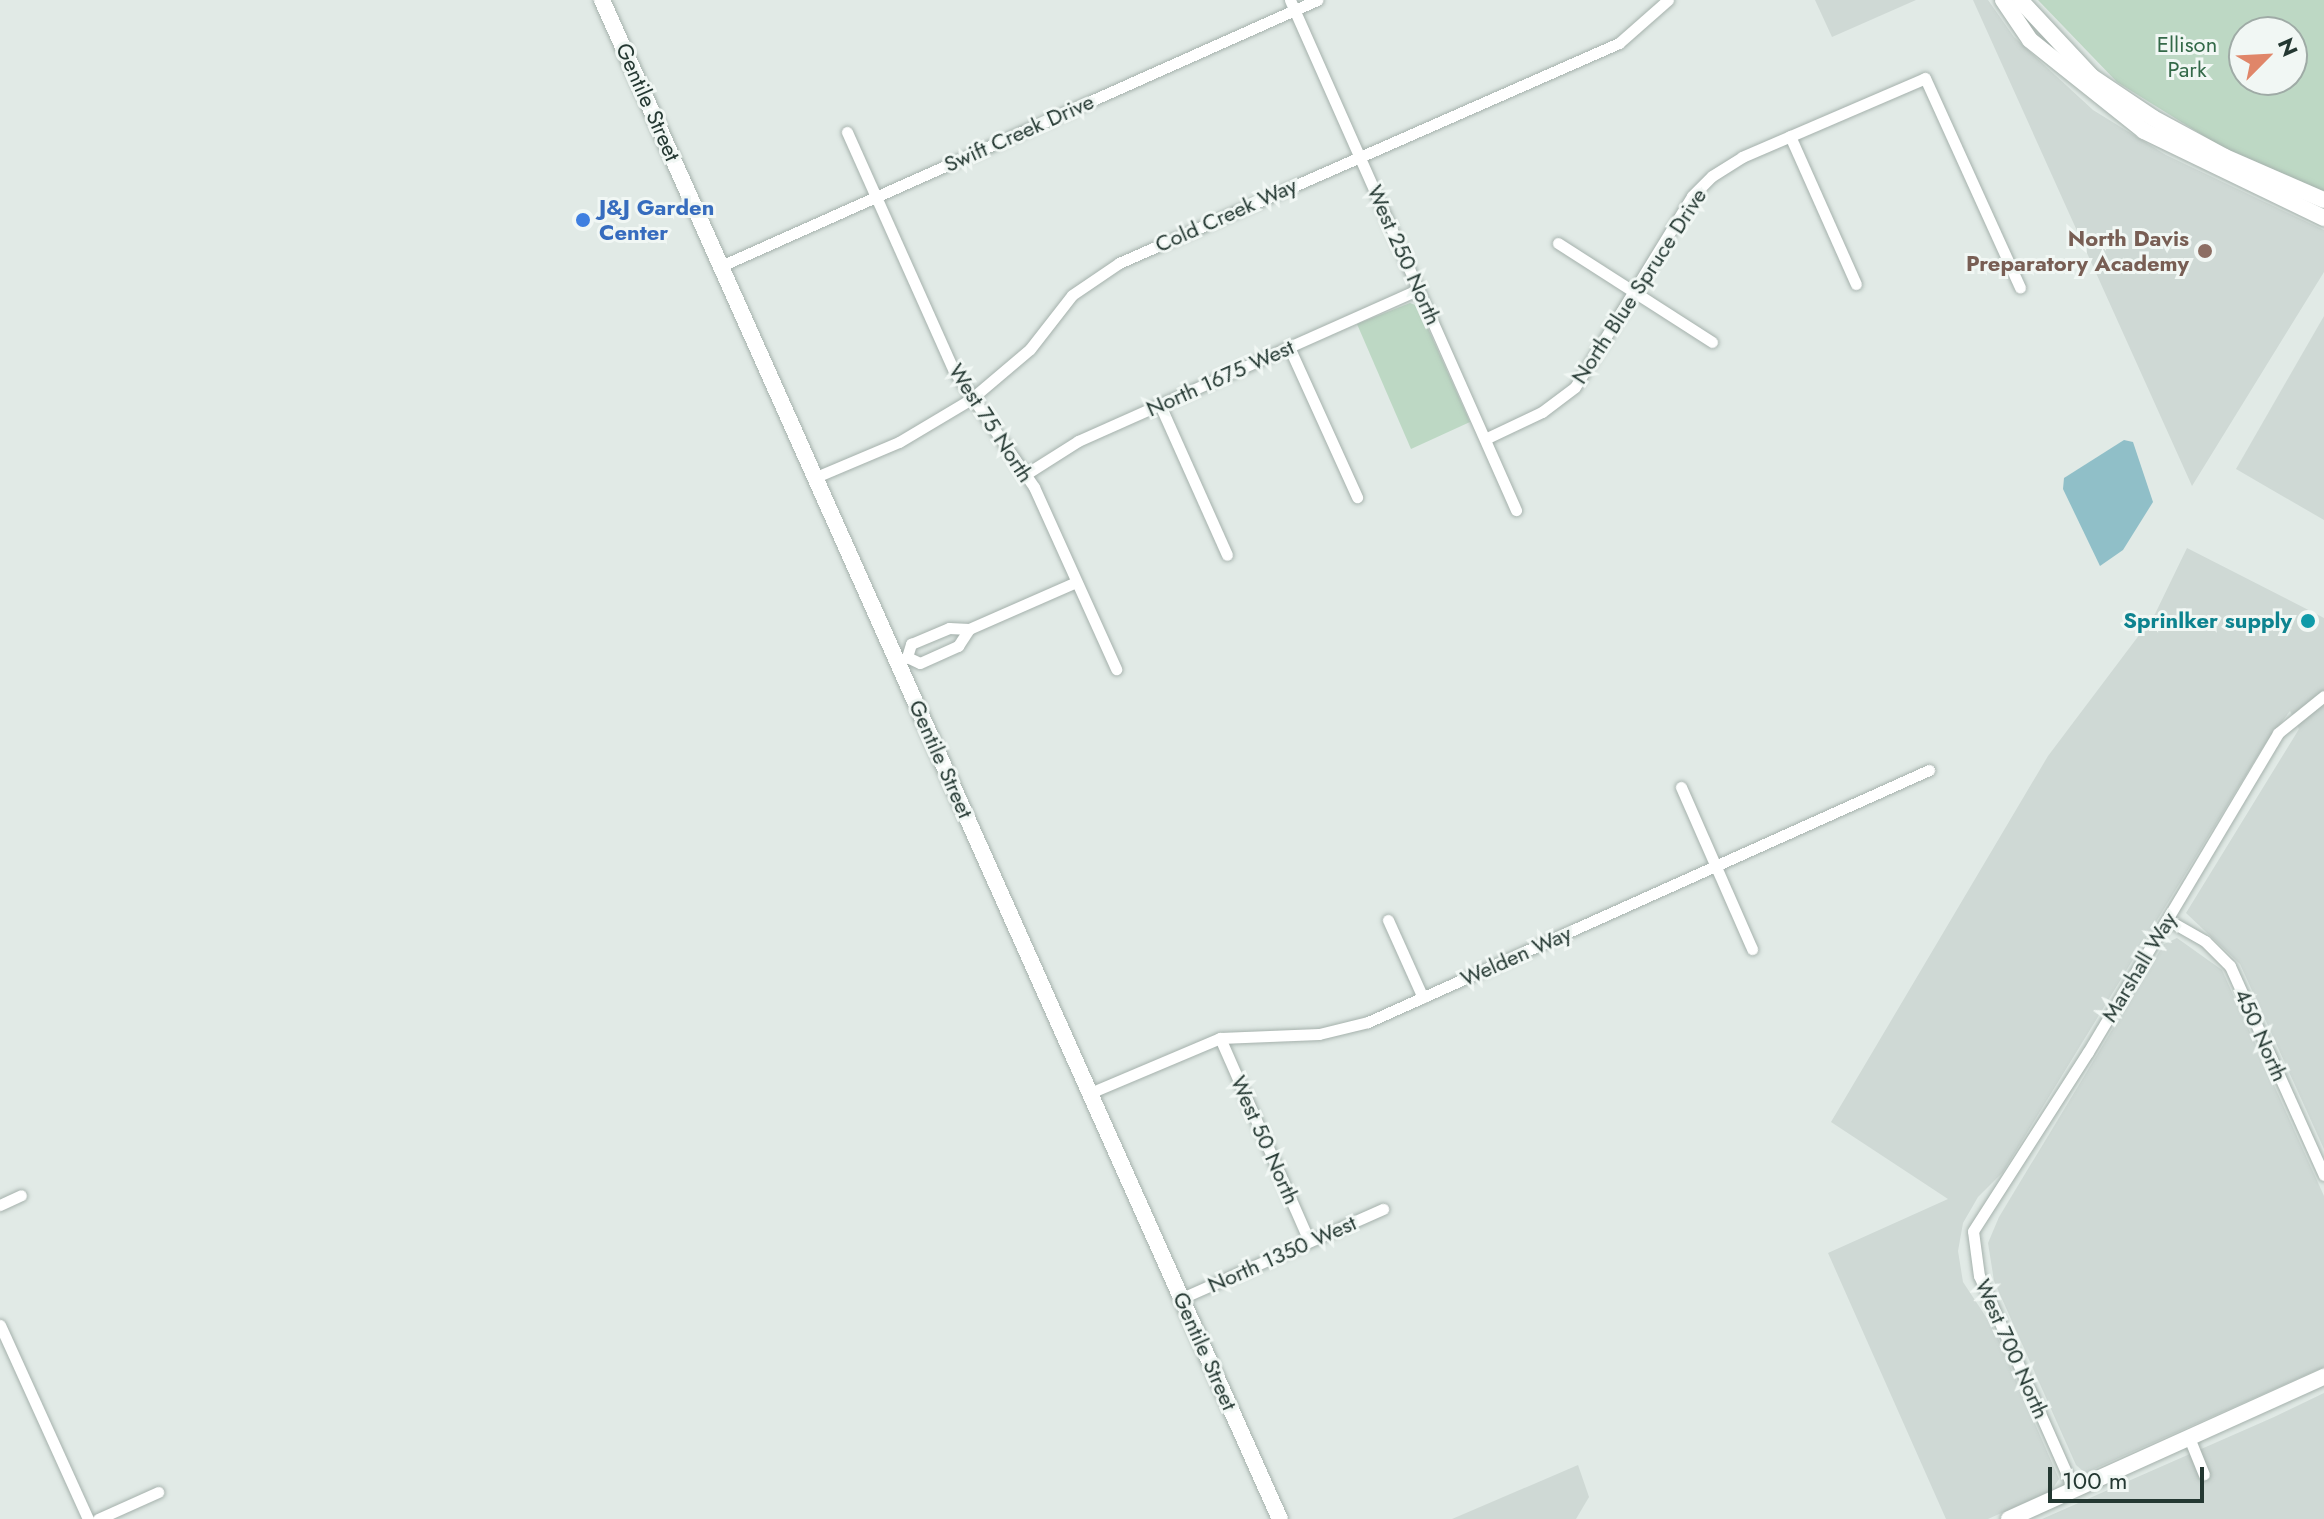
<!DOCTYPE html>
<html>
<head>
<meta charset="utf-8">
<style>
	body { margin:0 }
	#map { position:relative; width:2324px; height:1519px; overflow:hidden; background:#e1eae6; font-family:Jost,sans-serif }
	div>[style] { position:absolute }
	.built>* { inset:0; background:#cfd9d5 }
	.green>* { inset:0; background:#bdd8c4 }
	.water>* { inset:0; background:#90bfc8 }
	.roads { filter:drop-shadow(0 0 2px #a5b1ac) drop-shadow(0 0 2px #a5b1ac) }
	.street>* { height:11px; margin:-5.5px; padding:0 5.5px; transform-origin:5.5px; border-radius:5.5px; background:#fff }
	.secondary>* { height:16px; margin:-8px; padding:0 8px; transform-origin:8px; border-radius:8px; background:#fff }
	.dots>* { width:22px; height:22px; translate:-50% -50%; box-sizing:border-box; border:4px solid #f1f7f4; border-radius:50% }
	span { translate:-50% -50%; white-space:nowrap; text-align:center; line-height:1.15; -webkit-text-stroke:6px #f1f7f4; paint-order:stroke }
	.park-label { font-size:22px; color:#336948 }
	.street-label { font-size:22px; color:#243832 }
	.shop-label { font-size:22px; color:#366cbe; font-weight:700 }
	.left { translate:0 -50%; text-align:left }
	.education-label { font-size:22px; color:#785e54; font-weight:700 }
	.right { translate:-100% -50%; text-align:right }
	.culture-label { font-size:22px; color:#0d838f; font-weight:700 }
	.north { position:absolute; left:2228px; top:16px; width:80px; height:80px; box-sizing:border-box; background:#f1f7f4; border:2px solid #9faba6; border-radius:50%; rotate:66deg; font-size:22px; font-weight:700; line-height:32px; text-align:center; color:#243832 }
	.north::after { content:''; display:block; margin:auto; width:28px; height:36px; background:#e08669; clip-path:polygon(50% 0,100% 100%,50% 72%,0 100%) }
	.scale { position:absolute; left:2048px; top:1467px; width:156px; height:36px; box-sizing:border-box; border:4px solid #243832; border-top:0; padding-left:10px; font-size:24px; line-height:28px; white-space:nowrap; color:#243832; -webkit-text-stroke:6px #f1f7f4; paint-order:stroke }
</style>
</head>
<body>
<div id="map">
	<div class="built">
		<div style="clip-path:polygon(1815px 0,1916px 0,1832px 37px)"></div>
		<div style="clip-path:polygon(1973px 0,1988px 0,2014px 37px,2093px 110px,2166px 155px,2324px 230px,2324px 272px,2192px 486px)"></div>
		<div style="clip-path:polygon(2324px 316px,2324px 520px,2236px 469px)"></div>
		<div style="clip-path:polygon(2187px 548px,2324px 618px,2324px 1149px,2240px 964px,2186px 913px,2299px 729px,2290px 711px,2263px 747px,2003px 1172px,1978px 1197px,1963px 1223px,1958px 1251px,1963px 1282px,1994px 1329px,2059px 1479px,2051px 1491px,1988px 1519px,1946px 1519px,1828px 1253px,1948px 1199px,1831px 1122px,2048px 756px,2155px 614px)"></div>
		<div style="clip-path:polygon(2177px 938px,2222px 970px,2324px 1196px,2324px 1367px,2085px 1473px,2076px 1465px,1994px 1281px,1988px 1243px,1999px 1217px,2164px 944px)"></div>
		<div style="clip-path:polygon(2324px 1393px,2324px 1519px,2042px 1519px,2274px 1417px)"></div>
		<div style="clip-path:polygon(1578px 1465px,1589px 1497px,1576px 1519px,1452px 1519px)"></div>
	</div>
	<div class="green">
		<div style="clip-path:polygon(evenodd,2038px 0,2324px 0,2324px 192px,2220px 146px,2117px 82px,2038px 0,2244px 32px,2292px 32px,2292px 80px,2244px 80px,2244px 32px)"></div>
		<div style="clip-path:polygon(1410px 303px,1418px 306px,1470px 422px,1411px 449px,1357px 324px)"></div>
	</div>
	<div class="water">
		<div style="clip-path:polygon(2124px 440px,2133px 442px,2153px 502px,2123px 550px,2100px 566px,2063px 489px,2064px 478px)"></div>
	</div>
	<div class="roads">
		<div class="street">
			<div style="left:1290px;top:0;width:558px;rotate:66.1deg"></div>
			<div style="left:847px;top:132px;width:262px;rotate:65.9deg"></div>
			<div style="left:954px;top:371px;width:141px;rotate:55.4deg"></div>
			<div style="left:1034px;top:487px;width:200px;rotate:65.7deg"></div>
			<div style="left:1790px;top:136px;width:162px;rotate:66deg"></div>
			<div style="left:1558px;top:243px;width:183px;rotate:32.7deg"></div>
			<div style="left:721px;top:266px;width:653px;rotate:-24.05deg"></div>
			<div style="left:1289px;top:347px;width:165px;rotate:65.6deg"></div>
			<div style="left:1160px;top:405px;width:164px;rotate:65.9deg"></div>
			<div style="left:1485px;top:439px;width:63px;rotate:-25.3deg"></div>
			<div style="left:1542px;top:412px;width:41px;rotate:-37.1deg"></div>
			<div style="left:1575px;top:387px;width:224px;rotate:-58.5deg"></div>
			<div style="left:1692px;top:196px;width:28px;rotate:-45deg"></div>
			<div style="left:1712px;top:176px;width:36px;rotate:-32deg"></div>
			<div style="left:1742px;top:157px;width:199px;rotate:-23.3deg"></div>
			<div style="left:1925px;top:78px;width:230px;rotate:65.6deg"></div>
			<div style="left:1026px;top:474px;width:62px;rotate:-32.4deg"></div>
			<div style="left:1078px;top:441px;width:373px;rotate:-24deg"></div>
			<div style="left:816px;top:477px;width:90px;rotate:-22.9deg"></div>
			<div style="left:899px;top:442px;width:84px;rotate:-30.8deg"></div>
			<div style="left:971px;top:399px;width:77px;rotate:-40.3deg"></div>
			<div style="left:1030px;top:349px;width:68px;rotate:-52.1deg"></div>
			<div style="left:1072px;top:295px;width:57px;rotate:-34.2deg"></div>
			<div style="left:1119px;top:263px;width:546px;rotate:-23.75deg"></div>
			<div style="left:1619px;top:43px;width:65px;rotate:-41.3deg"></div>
			<div style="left:907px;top:657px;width:14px;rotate:25deg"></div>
			<div style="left:920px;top:663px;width:42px;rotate:-24.1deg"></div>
			<div style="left:958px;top:646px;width:20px;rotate:-57deg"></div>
			<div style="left:898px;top:662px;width:10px;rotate:-29deg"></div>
			<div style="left:907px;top:657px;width:14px;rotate:-73deg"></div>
			<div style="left:911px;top:644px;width:41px;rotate:-22.8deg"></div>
			<div style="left:949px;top:628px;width:20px;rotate:3deg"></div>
			<div style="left:969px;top:629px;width:117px;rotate:-23.7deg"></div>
			<div style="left:1681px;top:787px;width:177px;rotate:66.3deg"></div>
			<div style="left:1388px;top:920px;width:85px;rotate:65.8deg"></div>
			<div style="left:2168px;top:920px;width:43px;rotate:29.6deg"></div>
			<div style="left:2205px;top:941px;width:35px;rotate:45deg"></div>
			<div style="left:2230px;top:966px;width:229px;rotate:65.8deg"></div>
			<div style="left:1220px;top:1038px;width:222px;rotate:66.3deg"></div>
			<div style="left:1090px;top:1093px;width:141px;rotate:-22.9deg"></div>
			<div style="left:1220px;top:1038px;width:99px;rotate:-2.3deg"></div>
			<div style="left:1319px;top:1034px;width:50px;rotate:-13.8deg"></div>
			<div style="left:1368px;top:1022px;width:615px;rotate:-24.19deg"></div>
			<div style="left:0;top:1205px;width:23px;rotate:-25deg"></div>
			<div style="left:1182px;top:1298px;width:220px;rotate:-23.9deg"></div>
			<div style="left:0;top:1325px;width:213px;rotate:65.6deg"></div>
			<div style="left:2190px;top:1440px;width:37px;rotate:68deg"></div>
			<div style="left:2074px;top:1490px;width:234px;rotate:-113.9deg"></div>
			<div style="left:1979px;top:1276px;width:45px;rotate:-97.6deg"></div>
			<div style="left:1973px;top:1231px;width:213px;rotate:-57.3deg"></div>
			<div style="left:2088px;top:1052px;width:371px;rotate:-59.2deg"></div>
			<div style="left:2278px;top:733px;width:59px;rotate:-38.8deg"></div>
			<div style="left:98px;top:1519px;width:66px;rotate:-24.2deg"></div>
		</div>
		<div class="secondary">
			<div style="left:602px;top:0;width:1663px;rotate:65.95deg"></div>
			<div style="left:2003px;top:0;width:48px;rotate:56deg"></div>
			<div style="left:2030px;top:40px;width:146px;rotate:38.6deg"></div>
			<div style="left:2144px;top:131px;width:200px;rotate:25.8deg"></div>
			<div style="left:2020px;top:0;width:105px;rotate:46.9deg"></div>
			<div style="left:2092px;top:77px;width:73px;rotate:33.9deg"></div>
			<div style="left:2153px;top:118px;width:82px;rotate:28.4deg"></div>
			<div style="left:2225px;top:157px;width:108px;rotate:23.5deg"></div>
			<div style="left:2009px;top:1519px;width:346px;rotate:-24.3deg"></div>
		</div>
	</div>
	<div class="dots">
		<div style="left:583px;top:220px;background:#3f7fe0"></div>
		<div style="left:2205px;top:251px;background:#8d6e63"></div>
		<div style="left:2308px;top:621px;background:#0f9aa8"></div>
	</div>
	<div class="park-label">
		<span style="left:2187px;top:57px">Ellison<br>Park</span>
	</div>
	<div class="street-label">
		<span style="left:648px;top:102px;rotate:66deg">Gentile Street</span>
		<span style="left:1019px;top:133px;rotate:-24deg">Swift Creek Drive</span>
		<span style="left:1226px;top:215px;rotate:-24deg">Cold Creek Way</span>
		<span style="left:1404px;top:255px;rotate:66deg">West 250 North</span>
		<span style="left:1639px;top:286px;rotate:-57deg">North Blue Spruce Drive</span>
		<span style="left:1220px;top:378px;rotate:-24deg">North 1675 West</span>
		<span style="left:991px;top:423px;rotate:57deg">West 75 North</span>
		<span style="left:941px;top:759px;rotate:66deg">Gentile Street</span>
		<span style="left:1516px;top:956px;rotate:-24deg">Welden Way</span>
		<span style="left:2139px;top:967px;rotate:-59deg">Marshall Way</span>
		<span style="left:2261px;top:1035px;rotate:66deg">450 North</span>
		<span style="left:1265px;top:1140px;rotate:66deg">West 50 North</span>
		<span style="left:1282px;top:1254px;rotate:-24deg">North 1350 West</span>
		<span style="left:2012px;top:1349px;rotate:66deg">West 700 North</span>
		<span style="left:1205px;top:1351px;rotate:66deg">Gentile Street</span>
	</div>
	<div class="shop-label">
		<span class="left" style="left:599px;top:220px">J&amp;J Garden<br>Center</span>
	</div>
	<div class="education-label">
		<span class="right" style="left:2189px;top:251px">North Davis<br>Preparatory Academy</span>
	</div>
	<div class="culture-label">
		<span class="right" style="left:2292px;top:621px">Sprinlker supply</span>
	</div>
	<div class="north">N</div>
	<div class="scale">100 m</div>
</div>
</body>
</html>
